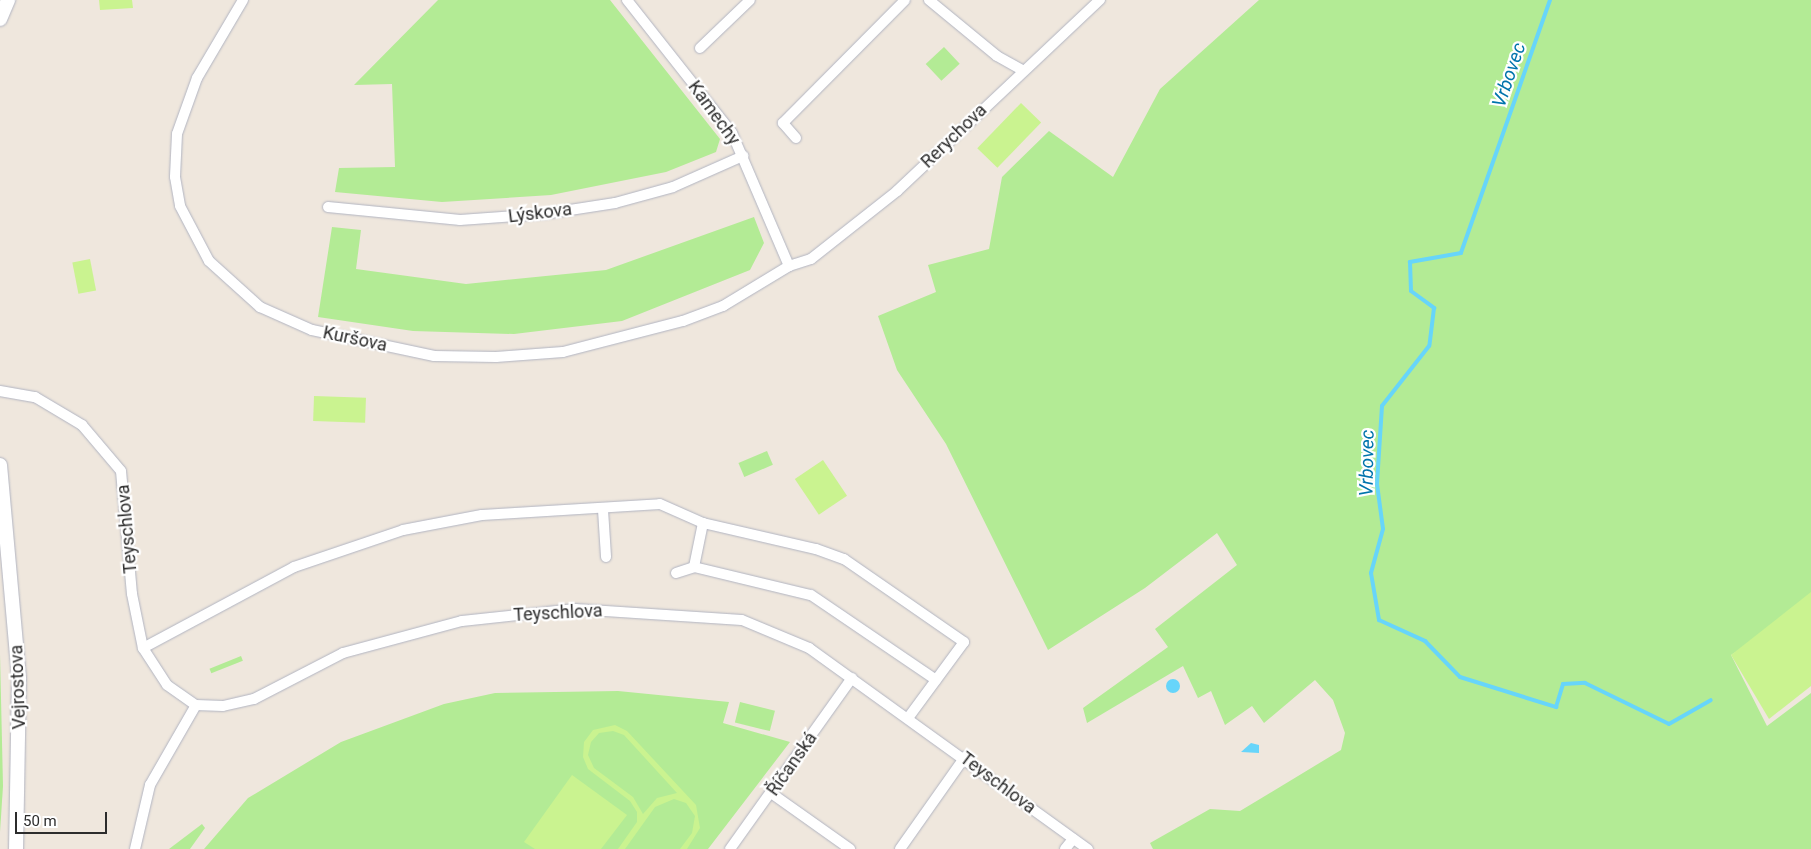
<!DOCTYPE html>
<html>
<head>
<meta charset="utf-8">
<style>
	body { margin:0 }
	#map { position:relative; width:1811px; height:849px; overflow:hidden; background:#efe7dd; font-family:Roboto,sans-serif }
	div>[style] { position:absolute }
	.green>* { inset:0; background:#b3eb95; transform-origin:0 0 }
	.pitch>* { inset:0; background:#caf390; transform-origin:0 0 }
	.water>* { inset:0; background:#67d5fa }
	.round { border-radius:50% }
	.stream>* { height:4px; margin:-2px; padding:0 2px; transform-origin:2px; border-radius:2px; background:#67d5fa }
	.roads { filter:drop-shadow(0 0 1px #b1b4c1) drop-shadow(0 0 1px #b1b4c1) }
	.street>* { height:10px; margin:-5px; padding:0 5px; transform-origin:5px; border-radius:5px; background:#fff }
	.secondary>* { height:14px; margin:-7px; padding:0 7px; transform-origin:7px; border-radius:7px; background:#fff }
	span { translate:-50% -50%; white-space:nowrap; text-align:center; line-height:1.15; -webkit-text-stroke:4.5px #fff; paint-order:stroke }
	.street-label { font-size:18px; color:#2c2c2c }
	.water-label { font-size:19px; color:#0074ac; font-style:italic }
	.scale { position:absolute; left:15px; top:812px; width:92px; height:22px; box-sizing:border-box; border:2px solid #2c2c2c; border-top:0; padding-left:6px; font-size:15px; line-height:18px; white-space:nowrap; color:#2c2c2c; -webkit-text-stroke:4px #fff; paint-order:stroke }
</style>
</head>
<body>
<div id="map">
	<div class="green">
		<div style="clip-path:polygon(438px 0,610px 0,720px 139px,716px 152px,666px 172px,551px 195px,442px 202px,335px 192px,339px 168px,395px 167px,392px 84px,354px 85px)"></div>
		<div style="clip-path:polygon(1259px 0,1811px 0,1811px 604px,1731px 655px,1767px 726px,1811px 693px,1811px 849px,1153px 849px,1150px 843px,1210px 809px,1240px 811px,1341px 750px,1345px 733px,1333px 700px,1315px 680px,1264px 723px,1252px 706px,1225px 725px,1211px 691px,1198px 698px,1183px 666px,1087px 723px,1083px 708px,1168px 647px,1155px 629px,1237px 565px,1217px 533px,1145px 588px,1048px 650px,946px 444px,897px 370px,878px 316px,936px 292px,928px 265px,989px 249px,1002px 177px,1049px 131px,1113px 177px,1160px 89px)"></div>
		<div style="left:944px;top:47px;width:23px;height:25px;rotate:47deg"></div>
		<div style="clip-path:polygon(754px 217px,764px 243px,750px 270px,622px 321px,514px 334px,413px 331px,318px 317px,332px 227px,361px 230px,356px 269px,466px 284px,606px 270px)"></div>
		<div style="left:767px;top:451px;width:15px;height:31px;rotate:67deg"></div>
		<div style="clip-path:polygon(0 654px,3px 786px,0 832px)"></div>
		<div style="left:241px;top:656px;width:5px;height:34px;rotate:68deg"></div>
		<div style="clip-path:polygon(618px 691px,729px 702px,723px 723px,790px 742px,708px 849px,204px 849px,248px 798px,341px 742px,444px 704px,495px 693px)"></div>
		<div style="left:740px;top:702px;width:36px;height:21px;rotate:14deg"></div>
		<div style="clip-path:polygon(202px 824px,205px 828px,190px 849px,169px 849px)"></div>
	</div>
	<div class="pitch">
		<div style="clip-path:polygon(99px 0,132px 0,133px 8px,100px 10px)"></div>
		<div style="left:1021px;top:103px;width:28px;height:63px;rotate:44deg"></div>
		<div style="left:90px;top:259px;width:32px;height:18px;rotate:79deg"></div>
		<div style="left:314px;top:396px;width:52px;height:25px;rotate:2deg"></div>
		<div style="left:823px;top:460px;width:43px;height:34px;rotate:56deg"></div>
		<div style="clip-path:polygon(1811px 592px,1811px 686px,1769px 719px,1731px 655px)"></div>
		<div style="clip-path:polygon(evenodd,615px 725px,627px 731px,696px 805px,700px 828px,687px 849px,680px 849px,692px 833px,695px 816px,686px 803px,674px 799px,655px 807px,625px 849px,618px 849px,637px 822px,637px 812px,630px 801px,588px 769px,583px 757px,584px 742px,593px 730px,615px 725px,613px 731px,624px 735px,677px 793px,657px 798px,643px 814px,633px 797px,594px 768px,588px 755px,591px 742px,599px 733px,613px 731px)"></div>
		<div style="clip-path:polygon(572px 775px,627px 815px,601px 849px,535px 849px,524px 842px)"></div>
	</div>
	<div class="water">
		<div class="round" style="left:1166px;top:679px;width:14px;height:14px"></div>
		<div style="clip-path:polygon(1251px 743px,1259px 745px,1259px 753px,1241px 752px)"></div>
	</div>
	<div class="stream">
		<div style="left:1550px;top:0;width:268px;rotate:109.4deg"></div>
		<div style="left:1461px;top:253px;width:52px;rotate:170deg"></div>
		<div style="left:1410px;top:262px;width:29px;rotate:88deg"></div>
		<div style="left:1411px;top:291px;width:29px;rotate:36deg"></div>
		<div style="left:1434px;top:308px;width:38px;rotate:97deg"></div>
		<div style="left:1429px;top:346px;width:76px;rotate:128.1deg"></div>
		<div style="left:1382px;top:406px;width:78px;rotate:93.7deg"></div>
		<div style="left:1377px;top:484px;width:45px;rotate:82.4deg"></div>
		<div style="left:1383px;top:529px;width:46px;rotate:105.3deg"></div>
		<div style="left:1371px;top:573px;width:48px;rotate:80.3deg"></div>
		<div style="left:1379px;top:620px;width:51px;rotate:24.5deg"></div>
		<div style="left:1425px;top:641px;width:50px;rotate:45.8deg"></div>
		<div style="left:1460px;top:677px;width:101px;rotate:17.4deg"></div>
		<div style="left:1556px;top:707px;width:24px;rotate:-73deg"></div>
		<div style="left:1563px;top:684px;width:22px;rotate:-3deg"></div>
		<div style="left:1585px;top:683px;width:93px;rotate:26deg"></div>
		<div style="left:1669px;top:724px;width:48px;rotate:-29.7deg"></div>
	</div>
	<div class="roads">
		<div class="street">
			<div style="left:243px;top:0;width:91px;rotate:120.5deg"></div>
			<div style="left:197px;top:78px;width:59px;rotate:109.7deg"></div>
			<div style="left:177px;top:134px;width:43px;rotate:92.7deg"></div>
			<div style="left:175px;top:177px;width:29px;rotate:80deg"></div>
			<div style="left:180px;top:206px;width:62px;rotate:62.2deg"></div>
			<div style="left:209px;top:261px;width:69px;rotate:42deg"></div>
			<div style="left:260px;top:307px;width:57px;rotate:23.9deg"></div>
			<div style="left:312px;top:330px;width:125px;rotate:12deg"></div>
			<div style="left:434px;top:356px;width:62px;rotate:0.9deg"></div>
			<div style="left:496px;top:357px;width:67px;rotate:-4.3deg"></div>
			<div style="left:563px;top:352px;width:124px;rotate:-14.5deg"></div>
			<div style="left:683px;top:321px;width:43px;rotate:-20.6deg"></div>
			<div style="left:723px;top:306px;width:77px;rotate:-31.2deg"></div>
			<div style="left:789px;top:266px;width:23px;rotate:-18deg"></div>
			<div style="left:811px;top:259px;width:110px;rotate:-38.3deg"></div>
			<div style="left:897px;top:191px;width:279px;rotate:-43.3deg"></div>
			<div style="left:627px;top:0;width:169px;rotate:51.7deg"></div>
			<div style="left:732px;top:133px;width:145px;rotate:66.8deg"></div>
			<div style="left:929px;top:0;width:88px;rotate:39.5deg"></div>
			<div style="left:997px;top:56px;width:29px;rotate:29deg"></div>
			<div style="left:700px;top:48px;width:69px;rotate:-43.8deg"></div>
			<div style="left:796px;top:138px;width:20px;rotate:-131deg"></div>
			<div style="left:783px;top:123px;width:173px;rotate:-45.2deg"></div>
			<div style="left:328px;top:207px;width:133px;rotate:5.6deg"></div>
			<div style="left:460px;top:220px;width:84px;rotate:-4.1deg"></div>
			<div style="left:544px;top:214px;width:72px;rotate:-8.8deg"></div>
			<div style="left:615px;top:203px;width:60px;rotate:-15.4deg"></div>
			<div style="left:673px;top:187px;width:77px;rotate:-23.9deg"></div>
			<div style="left:0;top:391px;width:36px;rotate:10deg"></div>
			<div style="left:35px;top:397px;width:55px;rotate:30.8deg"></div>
			<div style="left:82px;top:425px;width:60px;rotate:49.7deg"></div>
			<div style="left:121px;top:471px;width:123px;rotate:84.9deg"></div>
			<div style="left:132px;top:594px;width:55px;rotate:78.5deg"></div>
			<div style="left:143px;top:648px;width:44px;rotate:57deg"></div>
			<div style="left:167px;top:685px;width:35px;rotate:35deg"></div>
			<div style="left:196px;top:705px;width:27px;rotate:2deg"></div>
			<div style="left:223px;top:706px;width:32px;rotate:-13deg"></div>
			<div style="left:254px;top:699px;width:100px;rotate:-27.3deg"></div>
			<div style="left:343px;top:653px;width:123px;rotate:-15.1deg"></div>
			<div style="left:462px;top:621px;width:114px;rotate:-6.1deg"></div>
			<div style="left:575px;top:609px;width:167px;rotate:3.8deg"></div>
			<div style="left:742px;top:620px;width:73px;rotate:22.7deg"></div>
			<div style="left:809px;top:648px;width:344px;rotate:35.8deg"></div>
			<div style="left:603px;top:510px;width:47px;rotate:86.3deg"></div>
			<div style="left:703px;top:523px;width:45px;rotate:101.6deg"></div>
			<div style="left:694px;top:567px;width:120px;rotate:13.5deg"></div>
			<div style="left:811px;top:595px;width:151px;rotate:34.2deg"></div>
			<div style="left:676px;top:573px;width:19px;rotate:-18deg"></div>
			<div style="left:143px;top:648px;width:171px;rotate:-28.2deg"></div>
			<div style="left:294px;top:567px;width:115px;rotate:-18.7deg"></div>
			<div style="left:403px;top:530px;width:80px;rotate:-10.8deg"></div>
			<div style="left:482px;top:515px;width:178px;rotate:-3.5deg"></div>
			<div style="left:660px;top:504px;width:47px;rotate:23.8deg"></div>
			<div style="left:703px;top:523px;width:116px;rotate:13deg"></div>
			<div style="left:816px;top:549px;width:30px;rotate:20deg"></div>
			<div style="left:844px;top:559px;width:146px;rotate:34.7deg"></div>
			<div style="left:964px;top:642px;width:94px;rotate:126.4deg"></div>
			<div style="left:771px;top:793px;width:97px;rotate:35.3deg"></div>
			<div style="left:135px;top:849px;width:66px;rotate:-76.8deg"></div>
			<div style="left:150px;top:785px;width:92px;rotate:-60.1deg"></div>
			<div style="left:730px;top:849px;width:210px;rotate:-54.5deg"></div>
			<div style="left:900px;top:849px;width:113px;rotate:-54.8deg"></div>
			<div style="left:1065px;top:849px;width:13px;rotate:-51deg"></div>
		</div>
		<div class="secondary">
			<div style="left:0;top:19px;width:21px;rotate:-67deg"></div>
			<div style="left:0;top:465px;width:215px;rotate:84.9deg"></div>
			<div style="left:19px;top:679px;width:170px;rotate:91deg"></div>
		</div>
	</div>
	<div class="street-label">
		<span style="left:714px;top:113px;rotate:54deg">Kamechy</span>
		<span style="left:954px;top:136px;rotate:-44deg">Rerychova</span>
		<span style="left:540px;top:213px;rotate:-7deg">Lýskova</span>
		<span style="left:355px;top:339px;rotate:12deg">Kuršova</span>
		<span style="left:127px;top:529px;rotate:-95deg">Teyschlova</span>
		<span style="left:558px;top:613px;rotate:-3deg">Teyschlova</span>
		<span style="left:18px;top:687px;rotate:-92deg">Vejrostova</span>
		<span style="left:792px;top:764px;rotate:-55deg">Říčanská</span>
		<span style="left:998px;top:783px;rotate:37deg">Teyschlova</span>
	</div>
	<div class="water-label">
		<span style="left:1509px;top:75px;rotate:-71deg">Vrbovec</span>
		<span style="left:1367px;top:463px;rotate:-89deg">Vrbovec</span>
	</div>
	<div class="scale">50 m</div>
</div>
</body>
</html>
